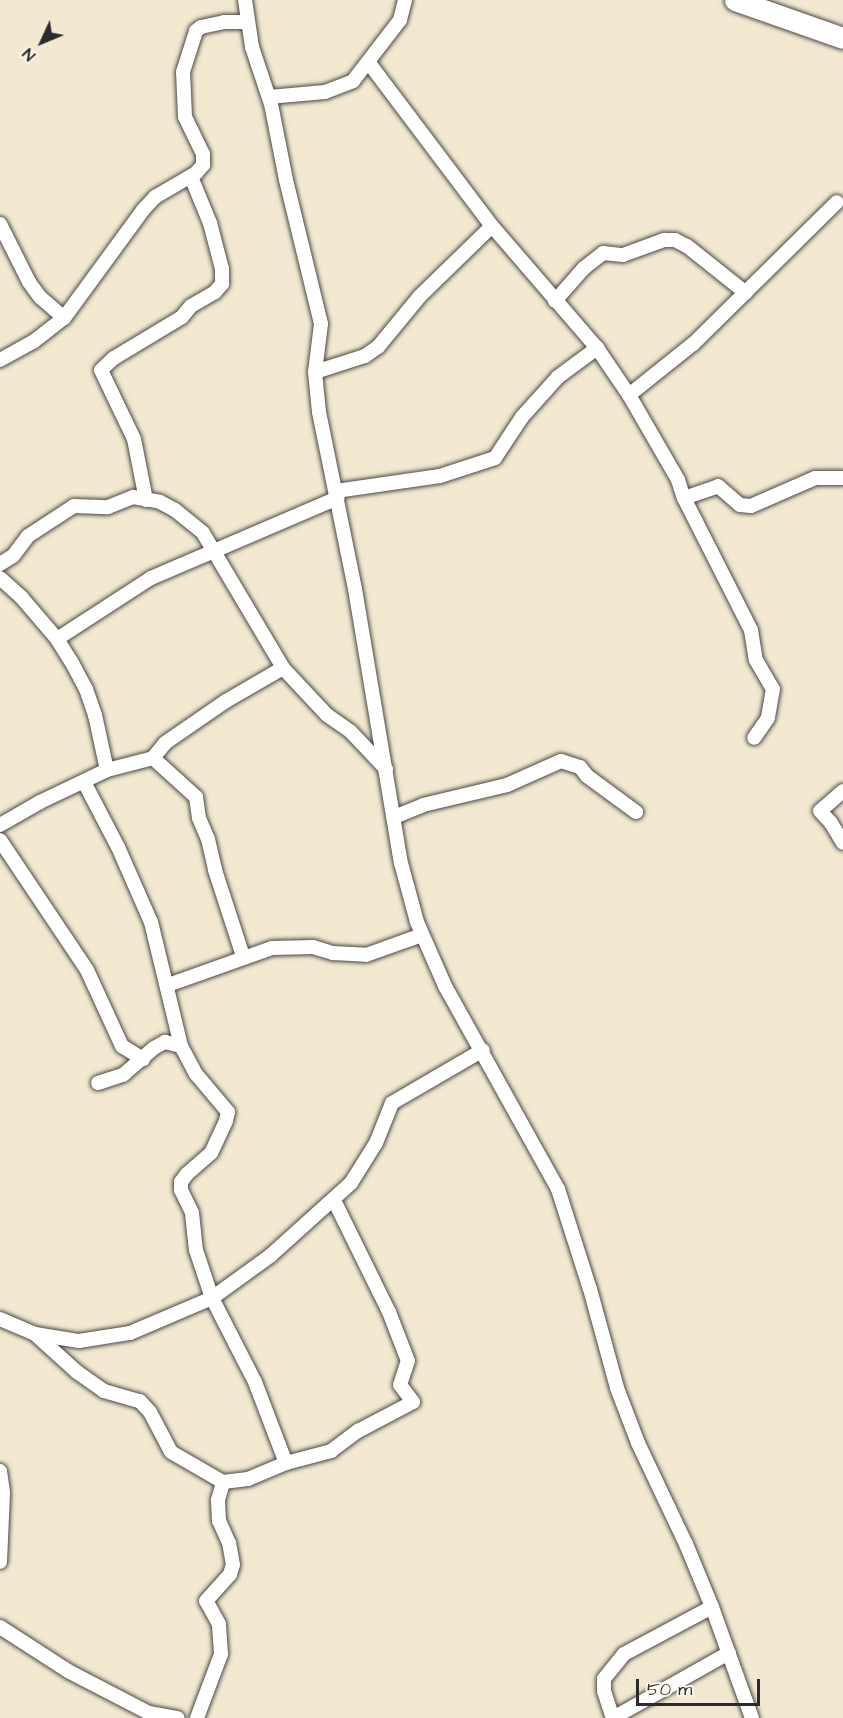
<!DOCTYPE html>
<html>
<head>
<meta charset="utf-8">
<style>
	body { margin:0 }
	#map { position:relative; width:843px; height:1718px; overflow:hidden; background:#f2e9d0; font-family:"Architects Daughter",sans-serif }
	div>[style] { position:absolute }
	.roads { filter:drop-shadow(0 0 2px #494844) drop-shadow(0 0 2px #494844) }
	.minor>* { height:14px; margin:-7px; padding:0 7px; transform-origin:7px; border-radius:7px; background:#fff }
	.primary>* { height:21px; margin:-10.5px; padding:0 10.5px; transform-origin:10.5px; border-radius:10.5px; background:#fff }
	span { translate:-50% -50%; white-space:nowrap; text-align:center; line-height:1.15; -webkit-text-stroke:6px #fbf7ec; paint-order:stroke }
	.north { position:absolute; left:12px; top:12px; width:60px; height:60px; -webkit-text-stroke:4px #fbf7ec; paint-order:stroke; rotate:226deg; font-size:16px; font-weight:700; line-height:24px; text-align:center; color:#2b2b2b }
	.north::after { content:''; display:block; margin:auto; width:21px; height:27px; background:#2b2b2b; clip-path:polygon(50% 0,100% 100%,50% 72%,0 100%) }
	.scale { position:absolute; left:636px; top:1679px; width:124px; height:27px; box-sizing:border-box; border:3px solid #2b2b2b; border-top:0; padding-left:8px; font-size:18px; line-height:21px; white-space:nowrap; color:#2b2b2b; -webkit-text-stroke:4px #fbf7ec; paint-order:stroke }
</style>
</head>
<body>
<div id="map">
	<div class="roads">
		<div class="minor">
			<div style="left:245px;top:0;width:48px;rotate:81.5deg"></div>
			<div style="left:252px;top:47px;width:60px;rotate:71.6deg"></div>
			<div style="left:271px;top:104px;width:77px;rotate:78.8deg"></div>
			<div style="left:286px;top:180px;width:148px;rotate:76.3deg"></div>
			<div style="left:321px;top:324px;width:48px;rotate:97.1deg"></div>
			<div style="left:315px;top:372px;width:40px;rotate:84.3deg"></div>
			<div style="left:319px;top:412px;width:181px;rotate:78.5deg"></div>
			<div style="left:355px;top:589px;width:278px;rotate:80.5deg"></div>
			<div style="left:401px;top:863px;width:61px;rotate:74.8deg"></div>
			<div style="left:417px;top:922px;width:70px;rotate:66.4deg"></div>
			<div style="left:445px;top:986px;width:232px;rotate:60.9deg"></div>
			<div style="left:558px;top:1189px;width:105px;rotate:72.3deg"></div>
			<div style="left:590px;top:1289px;width:103px;rotate:74.7deg"></div>
			<div style="left:617px;top:1388px;width:59px;rotate:69.1deg"></div>
			<div style="left:638px;top:1443px;width:112px;rotate:64.6deg"></div>
			<div style="left:686px;top:1544px;width:68px;rotate:67.6deg"></div>
			<div style="left:712px;top:1607px;width:118px;rotate:70.2deg"></div>
			<div style="left:369px;top:63px;width:204px;rotate:53deg"></div>
			<div style="left:492px;top:226px;width:161px;rotate:49.3deg"></div>
			<div style="left:597px;top:348px;width:57px;rotate:55.8deg"></div>
			<div style="left:629px;top:395px;width:98px;rotate:60deg"></div>
			<div style="left:678px;top:480px;width:19px;rotate:72deg"></div>
			<div style="left:684px;top:498px;width:148px;rotate:63.1deg"></div>
			<div style="left:751px;top:630px;width:30px;rotate:81deg"></div>
			<div style="left:756px;top:660px;width:34px;rotate:60deg"></div>
			<div style="left:773px;top:689px;width:29px;rotate:100deg"></div>
			<div style="left:768px;top:718px;width:24px;rotate:125deg"></div>
			<div style="left:269px;top:97px;width:56px;rotate:-5.1deg"></div>
			<div style="left:325px;top:92px;width:30px;rotate:-21deg"></div>
			<div style="left:353px;top:81px;width:77px;rotate:-52.4deg"></div>
			<div style="left:400px;top:20px;width:21px;rotate:-76deg"></div>
			<div style="left:0;top:224px;width:65px;rotate:63.4deg"></div>
			<div style="left:29px;top:282px;width:19px;rotate:54deg"></div>
			<div style="left:40px;top:297px;width:32px;rotate:41deg"></div>
			<div style="left:555px;top:301px;width:44px;rotate:-48.7deg"></div>
			<div style="left:584px;top:268px;width:24px;rotate:-38deg"></div>
			<div style="left:603px;top:253px;width:20px;rotate:6deg"></div>
			<div style="left:623px;top:255px;width:44px;rotate:-20.1deg"></div>
			<div style="left:664px;top:240px;width:11px"></div>
			<div style="left:675px;top:240px;width:13px;rotate:27deg"></div>
			<div style="left:687px;top:246px;width:75px;rotate:38.5deg"></div>
			<div style="left:0;top:360px;width:38px;rotate:-29deg"></div>
			<div style="left:33px;top:342px;width:39px;rotate:-38deg"></div>
			<div style="left:64px;top:318px;width:134px;rotate:-53.8deg"></div>
			<div style="left:143px;top:210px;width:18px;rotate:-47deg"></div>
			<div style="left:155px;top:197px;width:48px;rotate:-30.3deg"></div>
			<div style="left:196px;top:173px;width:11px;rotate:-49deg"></div>
			<div style="left:203px;top:165px;width:11px;rotate:-90deg"></div>
			<div style="left:203px;top:154px;width:41px;rotate:-115.9deg"></div>
			<div style="left:185px;top:117px;width:45px;rotate:-92.5deg"></div>
			<div style="left:183px;top:72px;width:43px;rotate:-72.4deg"></div>
			<div style="left:196px;top:31px;width:6px;rotate:-39deg"></div>
			<div style="left:201px;top:27px;width:24px;rotate:-12deg"></div>
			<div style="left:224px;top:22px;width:23px"></div>
			<div style="left:315px;top:372px;width:52px;rotate:-17.7deg"></div>
			<div style="left:365px;top:356px;width:16px;rotate:-35deg"></div>
			<div style="left:378px;top:347px;width:66px;rotate:-50.5deg"></div>
			<div style="left:420px;top:296px;width:100px;rotate:-44.2deg"></div>
			<div style="left:629px;top:395px;width:82px;rotate:-38.6deg"></div>
			<div style="left:693px;top:344px;width:202px;rotate:-44.6deg"></div>
			<div style="left:336px;top:491px;width:105px;rotate:-8.2deg"></div>
			<div style="left:440px;top:476px;width:58px;rotate:-18.1deg"></div>
			<div style="left:495px;top:458px;width:49px;rotate:-56.6deg"></div>
			<div style="left:522px;top:417px;width:54px;rotate:-48deg"></div>
			<div style="left:558px;top:377px;width:49px;rotate:-36.6deg"></div>
			<div style="left:684px;top:498px;width:36px;rotate:-19deg"></div>
			<div style="left:718px;top:486px;width:29px;rotate:41deg"></div>
			<div style="left:740px;top:505px;width:11px;rotate:5deg"></div>
			<div style="left:751px;top:506px;width:70px;rotate:-23.6deg"></div>
			<div style="left:815px;top:478px;width:28px"></div>
			<div style="left:146px;top:500px;width:62px;rotate:-101.1deg"></div>
			<div style="left:134px;top:439px;width:76px;rotate:-115.6deg"></div>
			<div style="left:101px;top:370px;width:18px;rotate:-43deg"></div>
			<div style="left:114px;top:358px;width:79px;rotate:-31.1deg"></div>
			<div style="left:182px;top:317px;width:14px;rotate:-51deg"></div>
			<div style="left:191px;top:306px;width:28px;rotate:-30deg"></div>
			<div style="left:215px;top:292px;width:11px;rotate:-49deg"></div>
			<div style="left:222px;top:284px;width:15px;rotate:-90deg"></div>
			<div style="left:222px;top:269px;width:48px;rotate:-104.6deg"></div>
			<div style="left:210px;top:223px;width:50px;rotate:-112.4deg"></div>
			<div style="left:0;top:564px;width:15px;rotate:-32deg"></div>
			<div style="left:13px;top:556px;width:25px;rotate:-53deg"></div>
			<div style="left:28px;top:536px;width:55px;rotate:-33.1deg"></div>
			<div style="left:74px;top:506px;width:34px;rotate:2deg"></div>
			<div style="left:108px;top:507px;width:27px;rotate:-22deg"></div>
			<div style="left:133px;top:497px;width:27px;rotate:10deg"></div>
			<div style="left:160px;top:502px;width:17px;rotate:28deg"></div>
			<div style="left:175px;top:510px;width:36px;rotate:39deg"></div>
			<div style="left:203px;top:533px;width:157px;rotate:59.3deg"></div>
			<div style="left:283px;top:668px;width:64px;rotate:46.9deg"></div>
			<div style="left:327px;top:715px;width:29px;rotate:35deg"></div>
			<div style="left:351px;top:732px;width:51px;rotate:46.6deg"></div>
			<div style="left:0;top:578px;width:30px;rotate:42deg"></div>
			<div style="left:22px;top:598px;width:54px;rotate:49.5deg"></div>
			<div style="left:57px;top:639px;width:26px;rotate:58deg"></div>
			<div style="left:71px;top:661px;width:32px;rotate:62deg"></div>
			<div style="left:86px;top:689px;width:28px;rotate:71deg"></div>
			<div style="left:95px;top:715px;width:56px;rotate:77.7deg"></div>
			<div style="left:57px;top:639px;width:112px;rotate:-33deg"></div>
			<div style="left:151px;top:578px;width:203px;rotate:-23.2deg"></div>
			<div style="left:153px;top:758px;width:58px;rotate:42.2deg"></div>
			<div style="left:196px;top:797px;width:21px;rotate:82deg"></div>
			<div style="left:199px;top:818px;width:23px;rotate:67deg"></div>
			<div style="left:208px;top:839px;width:32px;rotate:77deg"></div>
			<div style="left:215px;top:870px;width:90px;rotate:72deg"></div>
			<div style="left:84px;top:782px;width:73px;rotate:62.4deg"></div>
			<div style="left:118px;top:847px;width:82px;rotate:66.3deg"></div>
			<div style="left:151px;top:922px;width:128px;rotate:76.4deg"></div>
			<div style="left:181px;top:1046px;width:32px;rotate:62deg"></div>
			<div style="left:196px;top:1074px;width:50px;rotate:49.9deg"></div>
			<div style="left:228px;top:1112px;width:9px;rotate:103deg"></div>
			<div style="left:226px;top:1121px;width:35px;rotate:115deg"></div>
			<div style="left:211px;top:1153px;width:32px;rotate:139deg"></div>
			<div style="left:187px;top:1174px;width:10px;rotate:127deg"></div>
			<div style="left:181px;top:1182px;width:8px;rotate:90deg"></div>
			<div style="left:181px;top:1190px;width:25px;rotate:64deg"></div>
			<div style="left:192px;top:1213px;width:37px;rotate:84deg"></div>
			<div style="left:196px;top:1250px;width:51px;rotate:71.6deg"></div>
			<div style="left:212px;top:1298px;width:94px;rotate:62.9deg"></div>
			<div style="left:255px;top:1382px;width:87px;rotate:69.1deg"></div>
			<div style="left:843px;top:791px;width:30px;rotate:139deg"></div>
			<div style="left:820px;top:811px;width:16px;rotate:47deg"></div>
			<div style="left:831px;top:823px;width:23px;rotate:59deg"></div>
			<div style="left:394px;top:817px;width:31px;rotate:-22deg"></div>
			<div style="left:423px;top:805px;width:86px;rotate:-13.4deg"></div>
			<div style="left:507px;top:785px;width:59px;rotate:-24deg"></div>
			<div style="left:561px;top:761px;width:20px;rotate:18deg"></div>
			<div style="left:580px;top:767px;width:11px;rotate:52deg"></div>
			<div style="left:587px;top:776px;width:61px;rotate:36.3deg"></div>
			<div style="left:0;top:825px;width:46px;rotate:-29.9deg"></div>
			<div style="left:40px;top:802px;width:74px;rotate:-25.5deg"></div>
			<div style="left:107px;top:770px;width:48px;rotate:-14.6deg"></div>
			<div style="left:153px;top:758px;width:19px;rotate:-51deg"></div>
			<div style="left:165px;top:743px;width:74px;rotate:-34.5deg"></div>
			<div style="left:226px;top:701px;width:66px;rotate:-30.1deg"></div>
			<div style="left:0;top:840px;width:156px;rotate:56.2deg"></div>
			<div style="left:87px;top:970px;width:84px;rotate:65.3deg"></div>
			<div style="left:122px;top:1046px;width:25px;rotate:32deg"></div>
			<div style="left:168px;top:985px;width:110px;rotate:-19.6deg"></div>
			<div style="left:272px;top:948px;width:41px;rotate:-1.4deg"></div>
			<div style="left:313px;top:947px;width:21px;rotate:17deg"></div>
			<div style="left:333px;top:953px;width:33px;rotate:3deg"></div>
			<div style="left:366px;top:955px;width:59px;rotate:-19.7deg"></div>
			<div style="left:98px;top:1083px;width:26px;rotate:-18deg"></div>
			<div style="left:123px;top:1075px;width:41px;rotate:-41.1deg"></div>
			<div style="left:154px;top:1048px;width:13px;rotate:-29deg"></div>
			<div style="left:165px;top:1042px;width:16px;rotate:14deg"></div>
			<div style="left:0;top:1319px;width:38px;rotate:23deg"></div>
			<div style="left:35px;top:1334px;width:45px;rotate:9deg"></div>
			<div style="left:79px;top:1341px;width:52px;rotate:-8.9deg"></div>
			<div style="left:130px;top:1333px;width:89px;rotate:-23.1deg"></div>
			<div style="left:212px;top:1298px;width:72px;rotate:-35.9deg"></div>
			<div style="left:270px;top:1256px;width:109px;rotate:-42deg"></div>
			<div style="left:351px;top:1183px;width:47px;rotate:-58deg"></div>
			<div style="left:376px;top:1143px;width:43px;rotate:-68.2deg"></div>
			<div style="left:392px;top:1103px;width:105px;rotate:-30.2deg"></div>
			<div style="left:35px;top:1334px;width:57px;rotate:42.1deg"></div>
			<div style="left:77px;top:1372px;width:33px;rotate:35deg"></div>
			<div style="left:104px;top:1391px;width:37px;rotate:16deg"></div>
			<div style="left:140px;top:1401px;width:15px;rotate:48deg"></div>
			<div style="left:150px;top:1412px;width:45px;rotate:62.3deg"></div>
			<div style="left:171px;top:1452px;width:60px;rotate:30deg"></div>
			<div style="left:223px;top:1482px;width:25px;rotate:-7deg"></div>
			<div style="left:248px;top:1479px;width:41px;rotate:-22.8deg"></div>
			<div style="left:286px;top:1463px;width:47px;rotate:-14.9deg"></div>
			<div style="left:331px;top:1451px;width:34px;rotate:-37deg"></div>
			<div style="left:358px;top:1431px;width:62px;rotate:-27.8deg"></div>
			<div style="left:413px;top:1402px;width:21px;rotate:-127deg"></div>
			<div style="left:400px;top:1385px;width:25px;rotate:-72deg"></div>
			<div style="left:408px;top:1361px;width:53px;rotate:-111.2deg"></div>
			<div style="left:389px;top:1312px;width:125px;rotate:-116.2deg"></div>
			<div style="left:0;top:1471px;width:22px;rotate:82deg"></div>
			<div style="left:3px;top:1493px;width:69px;rotate:92.5deg"></div>
			<div style="left:712px;top:1607px;width:100px;rotate:151.9deg"></div>
			<div style="left:624px;top:1654px;width:32px;rotate:129deg"></div>
			<div style="left:604px;top:1679px;width:12px;rotate:90deg"></div>
			<div style="left:604px;top:1691px;width:28px;rotate:72deg"></div>
			<div style="left:613px;top:1718px;width:133px;rotate:-29.3deg"></div>
			<div style="left:0;top:1627px;width:81px;rotate:32.9deg"></div>
			<div style="left:68px;top:1671px;width:91px;rotate:27.4deg"></div>
			<div style="left:149px;top:1713px;width:29px;rotate:10deg"></div>
			<div style="left:197px;top:1718px;width:68px;rotate:-69.4deg"></div>
			<div style="left:221px;top:1654px;width:30px;rotate:-94deg"></div>
			<div style="left:219px;top:1624px;width:26px;rotate:-119deg"></div>
			<div style="left:206px;top:1601px;width:36px;rotate:-48deg"></div>
			<div style="left:230px;top:1574px;width:9px;rotate:-72deg"></div>
			<div style="left:233px;top:1565px;width:22px;rotate:-100deg"></div>
			<div style="left:229px;top:1543px;width:24px;rotate:-114deg"></div>
			<div style="left:219px;top:1521px;width:21px;rotate:-93deg"></div>
			<div style="left:218px;top:1500px;width:19px;rotate:-74deg"></div>
		</div>
		<div class="primary">
			<div style="left:735px;top:0;width:114px;rotate:19.4deg"></div>
		</div>
	</div>
	<div class="north">N</div>
	<div class="scale">50 m</div>
</div>
</body>
</html>
